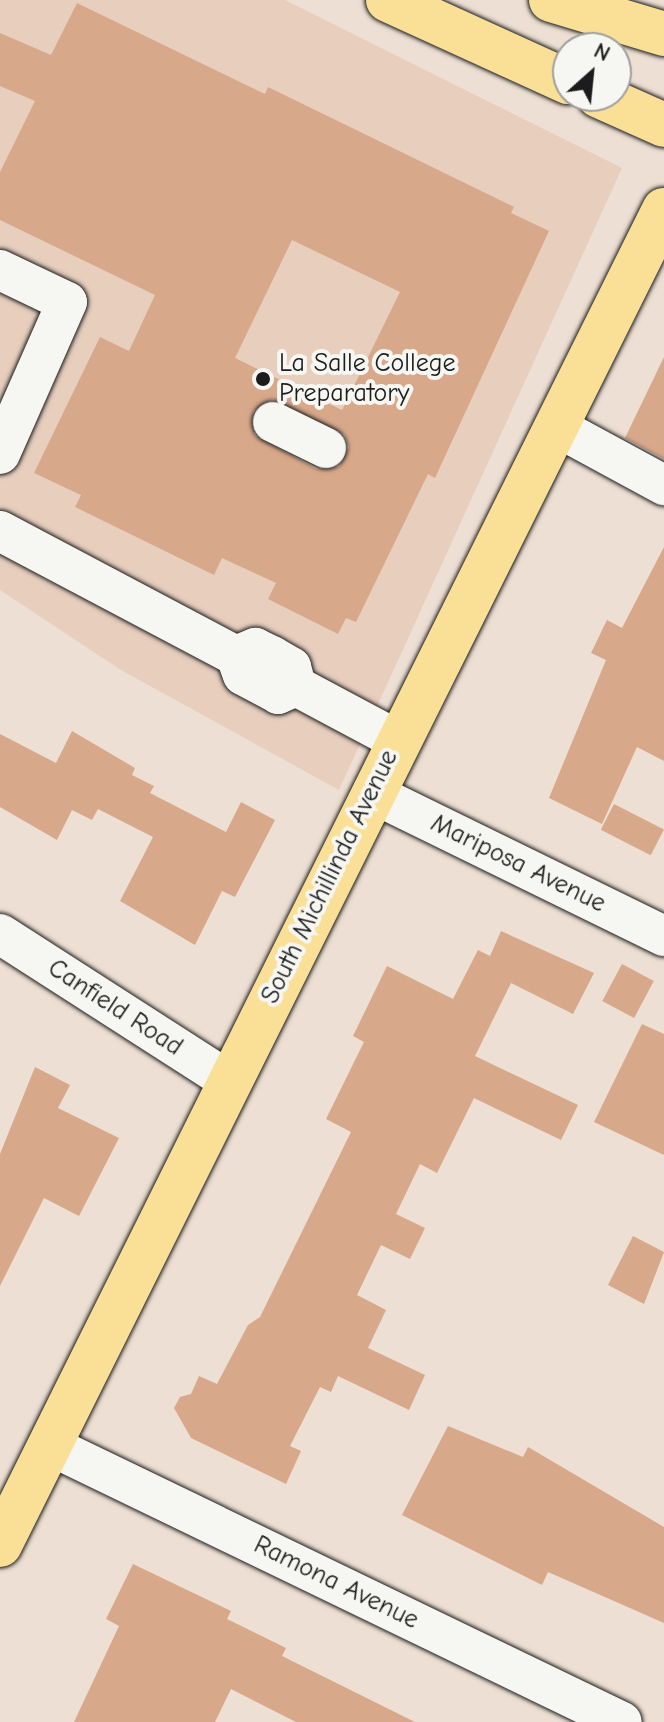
<!DOCTYPE html>
<html>
<head>
<meta charset="utf-8">
<style>
	body { margin:0 }
	#map { position:relative; width:664px; height:1722px; overflow:hidden; background:#eddfd3; font-family:"Comic Neue",sans-serif }
	div>[style] { position:absolute }
	.built>* { inset:0; background:#e7cebd }
	.building>* { inset:0; background:#d8a88a; transform-origin:0 0 }
	.roads { filter:drop-shadow(0 0 2px #1c1c1c) drop-shadow(0 0 2px #1c1c1c) }
	.minor>* { height:40px; margin:-20px; padding:0 20px; transform-origin:20px; border-radius:20px; background:#f6f6f2 }
	.major>* { height:44px; margin:-22px; padding:0 22px; transform-origin:22px; border-radius:22px; background:#fadf96 }
	.dots>* { width:22px; height:22px; translate:-50% -50%; box-sizing:border-box; border:4px solid #f6f6f2; border-radius:50% }
	span { translate:-50% -50%; white-space:nowrap; text-align:center; line-height:1.15; -webkit-text-stroke:8px #f6f6f2; paint-order:stroke }
	.poi-label { font-size:26px; color:#1c1c1c }
	.left { translate:0 -50%; text-align:left }
	.street-label { font-size:26px; color:#1c1c1c }
	.north { position:absolute; left:552px; top:32px; width:80px; height:80px; box-sizing:border-box; background:#f6f6f2; border:2px solid #9f9f9c; border-radius:50%; rotate:27deg; font-size:22px; font-weight:700; line-height:32px; text-align:center; color:#1c1c1c }
	.north::after { content:''; display:block; margin:auto; width:28px; height:36px; background:#1c1c1c; clip-path:polygon(50% 0,100% 100%,50% 72%,0 100%) }
</style>
</head>
<body>
<div id="map">
	<div class="built">
		<div style="clip-path:polygon(0 0,285px 0,622px 168px,339px 790px,121px 670px,0 590px)"></div>
	</div>
	<div class="building">
		<div style="clip-path:polygon(evenodd,77px 3px,265px 94px,268px 87px,514px 207px,511px 213px,549px 231px,435px 478px,428px 474px,356px 622px,346px 618px,338px 634px,268px 599px,276px 583px,222px 558px,214px 575px,75px 507px,81px 495px,34px 473px,100px 337px,129px 351px,155px 295px,0 220px,0 172px,35px 101px,0 86px,0 33px,51px 55px,77px 3px,292px 240px,400px 292px,342px 410px,235px 358px,292px 240px,77px 3px,272px 399px,345px 435px,349px 447px,339px 467px,316px 469px,254px 435px,253px 411px,272px 399px)"></div>
		<div style="clip-path:polygon(664px 357px,664px 459px,625px 438px)"></div>
		<div style="clip-path:polygon(664px 547px,664px 761px,637px 747px,602px 824px,549px 798px,606px 660px,591px 653px,607px 620px,622px 628px)"></div>
		<div style="clip-path:polygon(72px 731px,135px 768px,132px 775px,154px 786px,150px 793px,226px 832px,241px 802px,275px 820px,235px 897px,222px 891px,195px 945px,120px 901px,153px 837px,98px 809px,92px 820px,72px 810px,57px 840px,0 807px,0 734px,56px 763px)"></div>
		<div style="left:614px;top:804px;width:56px;height:29px;rotate:27deg"></div>
		<div style="clip-path:polygon(501px 931px,594px 973px,573px 1014px,511px 983px,475px 1056px,578px 1105px,561px 1140px,474px 1098px,437px 1173px,420px 1164px,396px 1214px,425px 1228px,410px 1259px,381px 1245px,357px 1295px,386px 1310px,368px 1348px,425px 1375px,409px 1410px,338px 1376px,331px 1392px,320px 1387px,290px 1446px,301px 1451px,286px 1484px,191px 1438px,174px 1408px,180px 1397px,191px 1394px,199px 1376px,217px 1384px,248px 1325px,260px 1317px,351px 1132px,326px 1119px,364px 1042px,353px 1036px,387px 966px,453px 999px,478px 950px,490px 956px)"></div>
		<div style="left:622px;top:964px;width:36px;height:42px;rotate:28deg"></div>
		<div style="clip-path:polygon(642px 1024px,664px 1034px,664px 1155px,594px 1122px)"></div>
		<div style="clip-path:polygon(35px 1067px,70px 1085px,58px 1108px,119px 1138px,79px 1216px,44px 1198px,0 1286px,0 1154px)"></div>
		<div style="clip-path:polygon(633px 1236px,664px 1252px,644px 1304px,608px 1285px)"></div>
		<div style="clip-path:polygon(448px 1426px,523px 1457px,528px 1447px,664px 1527px,664px 1623px,548px 1572px,542px 1585px,402px 1515px)"></div>
		<div style="clip-path:polygon(133px 1564px,231px 1611px,227px 1619px,286px 1648px,282px 1656px,415px 1722px,296px 1722px,231px 1689px,215px 1722px,74px 1722px,119px 1626px,106px 1619px)"></div>
	</div>
	<div class="roads">
		<div class="minor">
			<div style="left:0;top:270px;width:74px;rotate:25.5deg"></div>
			<div style="left:67px;top:302px;width:166px;rotate:113.8deg"></div>
			<div style="left:273px;top:422px;width:59px;rotate:26.1deg"></div>
			<div style="left:557px;top:427px;width:122px;rotate:28.5deg"></div>
			<div style="left:0;top:531px;width:267px;rotate:27.9deg"></div>
			<div style="left:236px;top:656px;width:20px;rotate:70deg"></div>
			<div style="left:243px;top:675px;width:40px;rotate:28deg"></div>
			<div style="left:278px;top:694px;width:20px;rotate:-24deg"></div>
			<div style="left:236px;top:656px;width:21px;rotate:-23deg"></div>
			<div style="left:255px;top:648px;width:19px;rotate:25deg"></div>
			<div style="left:272px;top:656px;width:22px;rotate:30deg"></div>
			<div style="left:291px;top:667px;width:20px;rotate:75deg"></div>
			<div style="left:296px;top:686px;width:115px;rotate:28.1deg"></div>
			<div style="left:372px;top:793px;width:325px;rotate:26.1deg"></div>
			<div style="left:0;top:934px;width:272px;rotate:32.7deg"></div>
			<div style="left:49px;top:1445px;width:636px;rotate:25.8deg"></div>
		</div>
		<div class="major">
			<div style="left:388px;top:0;width:198px;rotate:24.5deg"></div>
			<div style="left:551px;top:0;width:118px;rotate:16.7deg"></div>
			<div style="left:599px;top:96px;width:71px;rotate:24deg"></div>
			<div style="left:0;top:1545px;width:1491px;rotate:-63.56deg"></div>
		</div>
	</div>
	<div class="dots">
		<div style="left:263px;top:379px;background:#1c1c1c"></div>
	</div>
	<div class="poi-label">
		<span class="left" style="left:279px;top:379px">La Salle College<br>Preparatory</span>
	</div>
	<div class="street-label">
		<span style="left:518px;top:864px;rotate:26deg">Mariposa Avenue</span>
		<span style="left:330px;top:877px;rotate:-64deg">South Michillinda Avenue</span>
		<span style="left:115px;top:1008px;rotate:33deg">Canfield Road</span>
		<span style="left:336px;top:1583px;rotate:26deg">Ramona Avenue</span>
	</div>
	<div class="north">N</div>
</div>
</body>
</html>
